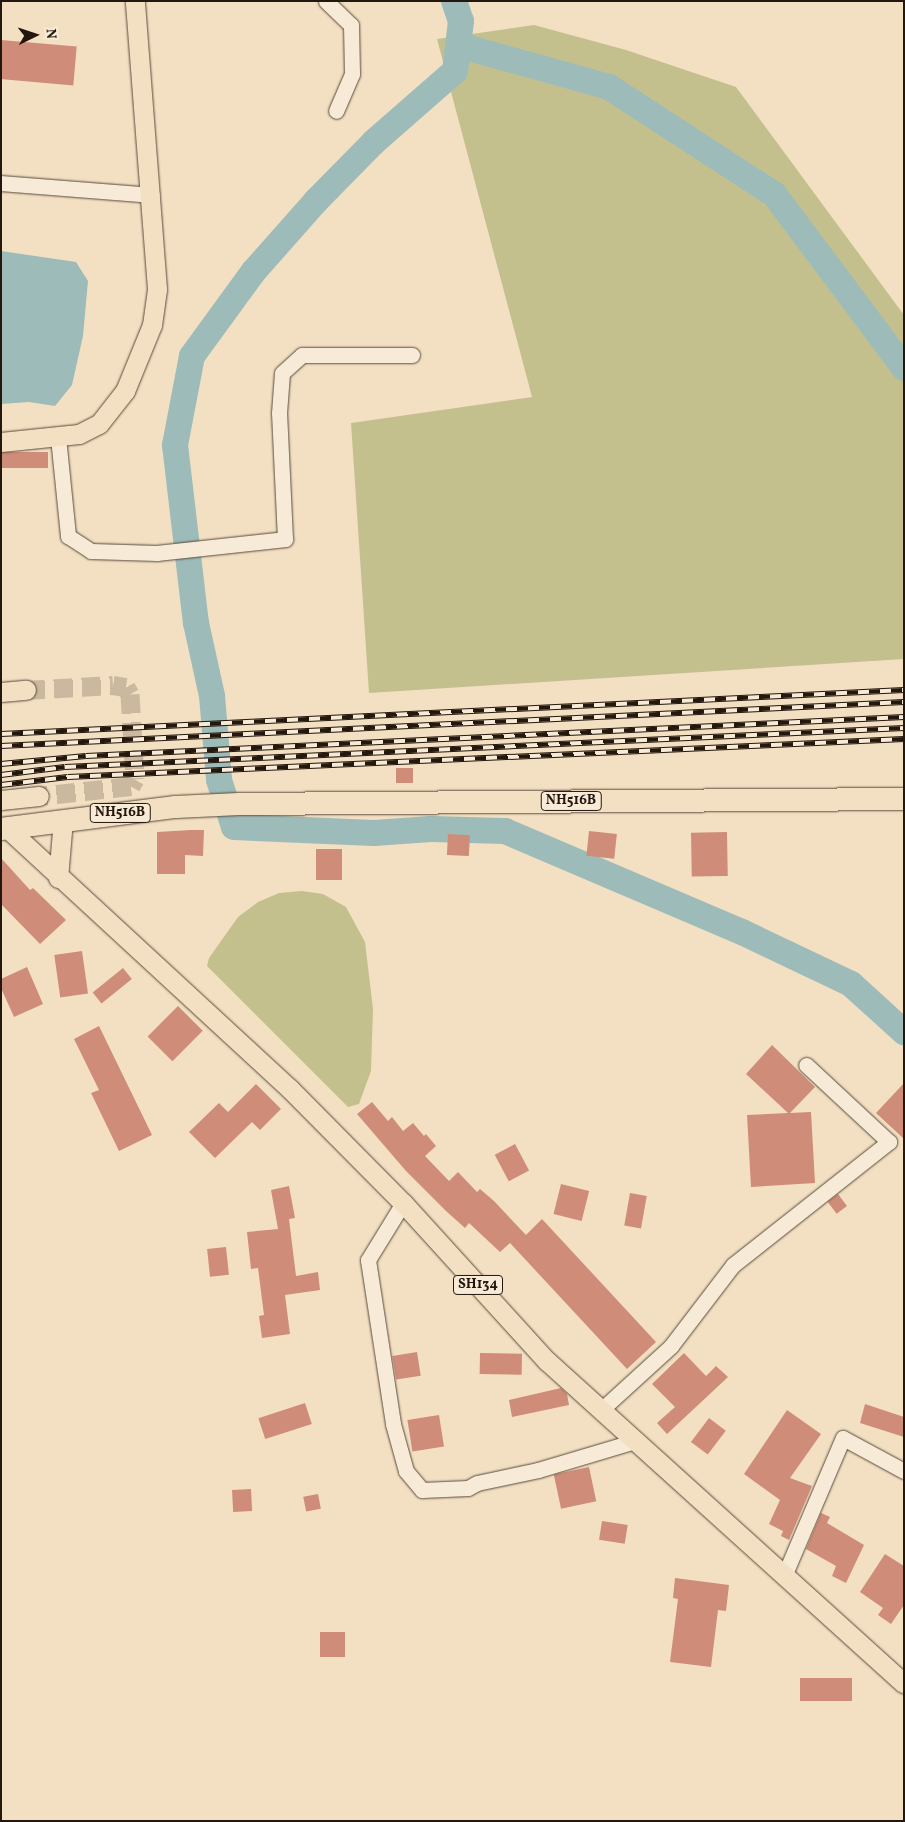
<!DOCTYPE html>
<html>
<head>
<meta charset="utf-8">
<style>
	body { margin:0 }
	#map { position:relative; width:905px; height:1822px; overflow:hidden; background:#f3e0c3; font-family:Vollkorn,serif }
	div>[style] { position:absolute }
	.green>* { inset:0; background:#c3c08e }
	.water>* { inset:0; background:#9dbcb9 }
	.river>* { height:26px; margin:-13px; padding:0 13px; transform-origin:13px; border-radius:13px; background:#9dbcb9 }
	.building>* { inset:0; background:#cf8c79; transform-origin:0 0 }
	.major-tunnel>* { height:19px; margin-top:-9.5px; transform-origin:0; background:repeating-linear-gradient(90deg,#cab89f 0 19px,transparent 0 28px) }
	.roads { filter:drop-shadow(0 0 1px #58493a) drop-shadow(0 0 1px #58493a) }
	.minor>* { height:15px; margin:-7.5px; padding:0 7.5px; transform-origin:7.5px; border-radius:7.5px; background:#f7ebd8 }
	.major>* { height:19px; margin:-9.5px; padding:0 9.5px; transform-origin:9.5px; border-radius:9.5px; background:#f3e0c3 }
	.highway>* { height:22px; margin:-11px; padding:0 11px; transform-origin:11px; border-radius:11px; background:#f3e0c3 }
	.rail>* { height:5.5px; margin-top:-2.75px; transform-origin:0; background:repeating-linear-gradient(90deg,#f7ebd8 0 11px,#24170d 0 22px); box-sizing:border-box; border-block:1px solid #24170d }
	span { translate:-50% -50%; white-space:nowrap; text-align:center; line-height:1.15; -webkit-text-stroke:4.5px #f7ebd8; paint-order:stroke }
	.shield-label span { padding:1px 4px; background:#f7ebd8; border:1px solid; border-radius:4px; -webkit-text-stroke-width:0 }
	.shield-label { font-size:14px; color:#24170d; font-weight:700 }
	.frame { position:absolute; inset:0; border:2px solid #24170d; pointer-events:none }
	.north { position:absolute; left:10px; top:10px; width:50px; height:50px; -webkit-text-stroke:4px #f7ebd8; paint-order:stroke; rotate:86deg; font-size:14px; font-weight:700; line-height:20px; text-align:center; color:#24170d }
	.north::after { content:''; display:block; margin:auto; width:18px; height:22px; background:#24170d; clip-path:polygon(50% 0,100% 100%,50% 72%,0 100%) }
</style>
</head>
<body>
<div id="map">
	<div class="green">
		<div style="clip-path:polygon(534px 25px,626px 50px,736px 87px,904px 315px,904px 659px,369px 693px,351px 423px,532px 397px,437px 39px)"></div>
		<div style="clip-path:polygon(302px 891px,323px 894px,346px 907px,365px 942px,373px 1009px,371px 1071px,359px 1104px,348px 1107px,207px 966px,209px 958px,238px 917px,258px 902px,279px 893px)"></div>
	</div>
	<div class="water">
		<div style="clip-path:polygon(1px 251px,76px 262px,88px 281px,83px 336px,72px 385px,55px 406px,29px 402px,1px 404px)"></div>
	</div>
	<div class="river">
		<div style="left:454px;top:1px;width:21px;rotate:71deg"></div>
		<div style="left:461px;top:21px;width:50px;rotate:96.8deg"></div>
		<div style="left:455px;top:71px;width:108px;rotate:138.8deg"></div>
		<div style="left:374px;top:142px;width:83px;rotate:134.5deg"></div>
		<div style="left:316px;top:201px;width:94px;rotate:131.5deg"></div>
		<div style="left:254px;top:271px;width:105px;rotate:126.1deg"></div>
		<div style="left:192px;top:356px;width:91px;rotate:100.8deg"></div>
		<div style="left:175px;top:445px;width:179px;rotate:83.3deg"></div>
		<div style="left:196px;top:623px;width:75px;rotate:77.6deg"></div>
		<div style="left:212px;top:696px;width:84px;rotate:85.2deg"></div>
		<div style="left:219px;top:780px;width:49px;rotate:72.3deg"></div>
		<div style="left:234px;top:827px;width:140px;rotate:2.5deg"></div>
		<div style="left:374px;top:833px;width:57px;rotate:-4deg"></div>
		<div style="left:431px;top:829px;width:74px;rotate:1.5deg"></div>
		<div style="left:505px;top:831px;width:258px;rotate:23.1deg"></div>
		<div style="left:742px;top:932px;width:121px;rotate:25.5deg"></div>
		<div style="left:851px;top:984px;width:72px;rotate:42.2deg"></div>
		<div style="left:458px;top:45px;width:157px;rotate:15.5deg"></div>
		<div style="left:609px;top:87px;width:197px;rotate:33deg"></div>
		<div style="left:774px;top:194px;width:217px;rotate:53.2deg"></div>
	</div>
	<div class="building">
		<div style="left:1px;top:40px;width:76px;height:39px;rotate:5deg"></div>
		<div style="left:48px;top:452px;width:16px;height:47px;rotate:90deg"></div>
		<div style="left:396px;top:768px;width:17px;height:15px"></div>
		<div style="clip-path:polygon(191px 830px,204px 830px,203px 856px,185px 855px,185px 874px,157px 874px,157px 832px)"></div>
		<div style="left:589px;top:831px;width:28px;height:25px;rotate:6deg"></div>
		<div style="left:727px;top:832px;width:44px;height:36px;rotate:89deg"></div>
		<div style="left:448px;top:834px;width:22px;height:21px;rotate:3deg"></div>
		<div style="left:316px;top:849px;width:26px;height:31px"></div>
		<div style="clip-path:polygon(1px 858px,30px 890px,33px 888px,66px 920px,40px 944px,1px 904px)"></div>
		<div style="left:82px;top:951px;width:43px;height:28px;rotate:82deg"></div>
		<div style="clip-path:polygon(27px 967px,43px 1004px,14px 1017px,1px 988px,1px 979px)"></div>
		<div style="left:123px;top:968px;width:14px;height:39px;rotate:51deg"></div>
		<div style="left:178px;top:1006px;width:35px;height:43px;rotate:45deg"></div>
		<div style="clip-path:polygon(99px 1026px,152px 1135px,119px 1151px,91px 1093px,99px 1090px,74px 1039px)"></div>
		<div style="clip-path:polygon(772px 1045px,815px 1087px,790px 1113px,811px 1112px,815px 1183px,751px 1187px,747px 1115px,788px 1113px,746px 1074px)"></div>
		<div style="clip-path:polygon(904px 1083px,904px 1139px,876px 1113px)"></div>
		<div style="clip-path:polygon(256px 1084px,281px 1109px,260px 1130px,252px 1122px,215px 1158px,189px 1132px,219px 1103px,228px 1112px)"></div>
		<div style="clip-path:polygon(372px 1102px,388px 1121px,392px 1117px,403px 1131px,413px 1123px,424px 1136px,426px 1134px,436px 1146px,425px 1156px,449px 1181px,458px 1172px,477px 1192px,480px 1189px,494px 1201px,526px 1235px,542px 1219px,656px 1342px,627px 1369px,510px 1243px,500px 1252px,469px 1223px,465px 1228px,446px 1211px,406px 1171px,357px 1114px)"></div>
		<div style="left:515px;top:1144px;width:30px;height:23px;rotate:62deg"></div>
		<div style="left:561px;top:1184px;width:29px;height:31px;rotate:14deg"></div>
		<div style="clip-path:polygon(289px 1186px,295px 1218px,289px 1219px,296px 1276px,318px 1272px,320px 1290px,285px 1295px,290px 1334px,262px 1338px,259px 1316px,264px 1315px,258px 1268px,251px 1269px,247px 1232px,278px 1229px,271px 1190px)"></div>
		<div style="left:630px;top:1193px;width:17px;height:33px;rotate:10deg"></div>
		<div style="left:838px;top:1194px;width:15px;height:13px;rotate:53deg"></div>
		<div style="left:226px;top:1247px;width:28px;height:19px;rotate:84deg"></div>
		<div style="left:417px;top:1352px;width:24px;height:25px;rotate:81deg"></div>
		<div style="left:480px;top:1353px;width:42px;height:21px;rotate:1deg"></div>
		<div style="clip-path:polygon(684px 1353px,706px 1376px,716px 1366px,728px 1377px,667px 1434px,657px 1423px,675px 1407px,652px 1384px)"></div>
		<div style="clip-path:polygon(561px 1388px,567px 1394px,569px 1405px,512px 1417px,509px 1400px)"></div>
		<div style="left:305px;top:1403px;width:22px;height:49px;rotate:72deg"></div>
		<div style="clip-path:polygon(865px 1404px,904px 1417px,904px 1437px,860px 1423px)"></div>
		<div style="clip-path:polygon(787px 1410px,821px 1434px,790px 1478px,812px 1486px,789px 1540px,781px 1536px,783px 1531px,769px 1524px,780px 1500px,744px 1474px)"></div>
		<div style="left:439px;top:1415px;width:32px;height:32px;rotate:81deg"></div>
		<div style="left:709px;top:1418px;width:21px;height:30px;rotate:37deg"></div>
		<div style="left:589px;top:1467px;width:35px;height:36px;rotate:78deg"></div>
		<div style="left:251px;top:1489px;width:22px;height:19px;rotate:87deg"></div>
		<div style="left:318px;top:1494px;width:15px;height:15px;rotate:79deg"></div>
		<div style="clip-path:polygon(821px 1513px,830px 1517px,827px 1523px,864px 1545px,846px 1583px,832px 1576px,836px 1566px,806px 1549px)"></div>
		<div style="left:602px;top:1521px;width:26px;height:19px;rotate:9deg"></div>
		<div style="clip-path:polygon(885px 1554px,904px 1566px,904px 1605px,891px 1624px,878px 1615px,883px 1608px,860px 1592px)"></div>
		<div style="clip-path:polygon(675px 1578px,729px 1585px,726px 1611px,718px 1610px,711px 1667px,670px 1662px,678px 1599px,673px 1598px)"></div>
		<div style="left:320px;top:1632px;width:25px;height:25px"></div>
		<div style="left:800px;top:1678px;width:52px;height:23px"></div>
	</div>
	<div class="major-tunnel">
		<div style="left:26px;top:690px;width:87px;rotate:-3.3deg"></div>
		<div style="left:113px;top:685px;width:13px;rotate:9deg"></div>
		<div style="left:126px;top:687px;width:8px;rotate:60deg"></div>
		<div style="left:130px;top:694px;width:85px;rotate:86.6deg"></div>
		<div style="left:135px;top:779px;width:8px;rotate:120deg"></div>
		<div style="left:131px;top:786px;width:93px;rotate:173.8deg"></div>
	</div>
	<div class="roads">
		<div class="minor">
			<div style="left:326px;top:1px;width:35px;rotate:44deg"></div>
			<div style="left:351px;top:25px;width:49px;rotate:88.8deg"></div>
			<div style="left:352px;top:74px;width:40px;rotate:113.4deg"></div>
			<div style="left:1px;top:183px;width:151px;rotate:4.5deg"></div>
			<div style="left:58px;top:437px;width:100px;rotate:84.2deg"></div>
			<div style="left:68px;top:536px;width:27px;rotate:33deg"></div>
			<div style="left:91px;top:551px;width:66px;rotate:1.7deg"></div>
			<div style="left:157px;top:553px;width:129px;rotate:-6.2deg"></div>
			<div style="left:285px;top:539px;width:126px;rotate:-92.7deg"></div>
			<div style="left:279px;top:413px;width:40px;rotate:-85.7deg"></div>
			<div style="left:282px;top:373px;width:27px;rotate:-42deg"></div>
			<div style="left:302px;top:355px;width:110px"></div>
			<div style="left:403px;top:1203px;width:67px;rotate:121.6deg"></div>
			<div style="left:368px;top:1260px;width:166px;rotate:81.3deg"></div>
			<div style="left:393px;top:1424px;width:49px;rotate:74.5deg"></div>
			<div style="left:406px;top:1471px;width:25px;rotate:50deg"></div>
			<div style="left:422px;top:1490px;width:46px;rotate:-2.5deg"></div>
			<div style="left:468px;top:1488px;width:10px;rotate:-29deg"></div>
			<div style="left:477px;top:1483px;width:62px;rotate:-12deg"></div>
			<div style="left:538px;top:1470px;width:101px;rotate:-16.6deg"></div>
			<div style="left:601px;top:1410px;width:95px;rotate:-42.4deg"></div>
			<div style="left:671px;top:1346px;width:102px;rotate:-52.6deg"></div>
			<div style="left:733px;top:1265px;width:199px;rotate:-38.3deg"></div>
			<div style="left:889px;top:1142px;width:113px;rotate:-137.1deg"></div>
			<div style="left:784px;top:1576px;width:150px;rotate:-66.9deg"></div>
			<div style="left:843px;top:1438px;width:69px;rotate:28.4deg"></div>
		</div>
		<div class="major">
			<div style="left:1px;top:442px;width:78px;rotate:-5.9deg"></div>
			<div style="left:79px;top:434px;width:22px;rotate:-27deg"></div>
			<div style="left:99px;top:424px;width:42px;rotate:-51.8deg"></div>
			<div style="left:125px;top:391px;width:71px;rotate:-67.8deg"></div>
			<div style="left:152px;top:325px;width:36px;rotate:-82deg"></div>
			<div style="left:157px;top:289px;width:289px;rotate:-94.4deg"></div>
			<div style="left:1px;top:692px;width:25px;rotate:-5deg"></div>
			<div style="left:1px;top:800px;width:38px;rotate:-6deg"></div>
			<div style="left:7px;top:828px;width:385px;rotate:42.7deg"></div>
			<div style="left:290px;top:1089px;width:161px;rotate:45.3deg"></div>
			<div style="left:403px;top:1203px;width:214px;rotate:47.7deg"></div>
			<div style="left:547px;top:1361px;width:481px;rotate:42.1deg"></div>
			<div style="left:58px;top:878px;width:58px;rotate:-85.1deg"></div>
		</div>
		<div class="highway">
			<div style="left:1px;top:829px;width:176px;rotate:-7.2deg"></div>
			<div style="left:176px;top:807px;width:63px;rotate:-2.7deg"></div>
			<div style="left:239px;top:804px;width:665px;rotate:-0.43deg"></div>
		</div>
	</div>
	<div class="rail">
		<div style="left:1px;top:734px;width:904px;rotate:-2.79deg"></div>
		<div style="left:1px;top:746px;width:904px;rotate:-2.79deg"></div>
		<div style="left:1px;top:764px;width:85px;rotate:-5.4deg"></div>
		<div style="left:86px;top:756px;width:819px;rotate:-2.73deg"></div>
		<div style="left:1px;top:775px;width:64px;rotate:-7.1deg"></div>
		<div style="left:65px;top:767px;width:840px;rotate:-2.66deg"></div>
		<div style="left:1px;top:785px;width:67px;rotate:-6.8deg"></div>
		<div style="left:68px;top:777px;width:837px;rotate:-2.6deg"></div>
	</div>
	<div class="shield-label">
		<span style="left:571px;top:801px">NH516B</span>
		<span style="left:120px;top:813px">NH516B</span>
		<span style="left:478px;top:1285px">SH134</span>
	</div>
	<div class="frame"></div>
	<div class="north">N</div>
</div>
</body>
</html>
